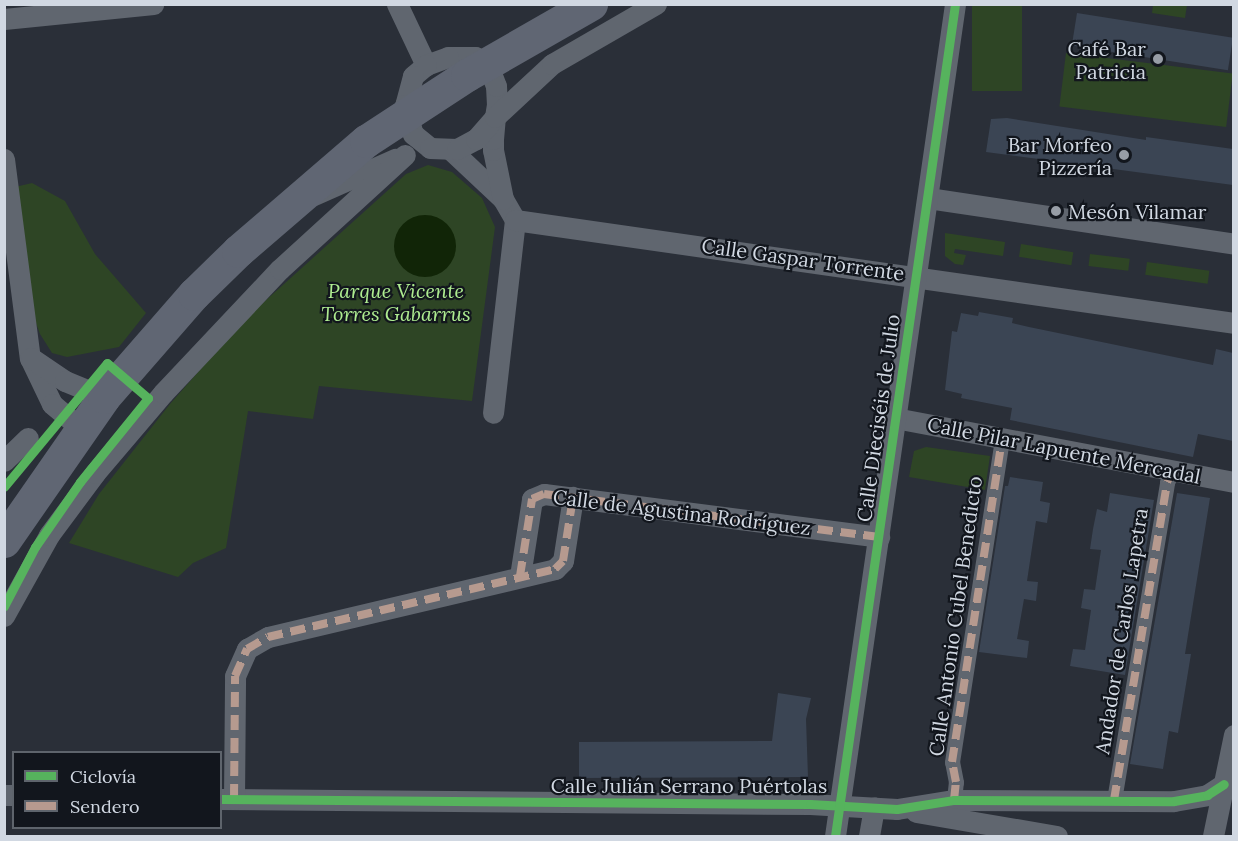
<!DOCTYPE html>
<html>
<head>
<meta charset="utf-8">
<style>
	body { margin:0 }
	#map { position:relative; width:1238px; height:841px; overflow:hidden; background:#2a2f38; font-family:Lora,serif }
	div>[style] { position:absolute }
	.green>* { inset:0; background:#2e4525; transform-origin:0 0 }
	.water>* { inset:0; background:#112507 }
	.round { border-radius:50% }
	.building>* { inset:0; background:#3b4554; transform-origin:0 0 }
	.pedestrian>* { height:15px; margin:-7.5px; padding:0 7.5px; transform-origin:7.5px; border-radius:7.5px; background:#60666f }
	.minor>* { height:21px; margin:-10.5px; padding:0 10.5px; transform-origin:10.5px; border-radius:10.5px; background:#60666f }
	.primary>* { height:33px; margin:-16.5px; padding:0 16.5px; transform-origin:16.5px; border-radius:16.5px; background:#606673 }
	.quiet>* { height:8px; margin-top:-4px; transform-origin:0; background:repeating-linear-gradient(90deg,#b69a8f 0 15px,transparent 0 23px) }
	.cycleway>* { height:9px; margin:-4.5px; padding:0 4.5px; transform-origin:4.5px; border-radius:4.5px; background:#56b35d }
	.dots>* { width:16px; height:16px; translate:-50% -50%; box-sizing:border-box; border:3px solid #12161d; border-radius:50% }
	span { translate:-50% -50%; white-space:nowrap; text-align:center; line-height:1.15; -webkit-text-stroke:4.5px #12161d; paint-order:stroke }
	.poi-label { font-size:20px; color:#d1d8e2 }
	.right { translate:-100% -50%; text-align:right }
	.left { translate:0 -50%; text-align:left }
	.street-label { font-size:20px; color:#d1d8e2 }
	.park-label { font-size:20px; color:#aeec90; font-style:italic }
	.frame { position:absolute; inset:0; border:6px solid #d1d8e2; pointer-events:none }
	.legend { position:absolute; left:12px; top:751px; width:210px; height:78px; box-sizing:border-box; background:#12161d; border:2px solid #5e646c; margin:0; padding:8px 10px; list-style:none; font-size:18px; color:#d1d8e2 }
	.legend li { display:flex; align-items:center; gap:12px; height:30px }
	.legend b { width:30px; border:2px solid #5e646c }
</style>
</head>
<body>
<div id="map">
	<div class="green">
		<div style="left:972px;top:5px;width:50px;height:86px"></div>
		<div style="clip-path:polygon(1153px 5px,1187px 5px,1185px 18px,1152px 13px)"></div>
		<div style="left:1066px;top:53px;width:168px;height:54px;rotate:7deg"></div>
		<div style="clip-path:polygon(428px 165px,452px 172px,482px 198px,495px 227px,472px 401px,319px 386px,313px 419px,248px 411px,226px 548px,193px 563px,178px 577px,69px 543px,99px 494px,170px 404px,243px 321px,406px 174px)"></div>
		<div style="clip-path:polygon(32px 183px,65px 201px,95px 254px,146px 313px,119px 347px,67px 357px,52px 353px,40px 334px,33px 315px,15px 187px)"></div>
		<div style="clip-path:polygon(945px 233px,1005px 242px,1003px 256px,955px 249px,954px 253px,966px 255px,963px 265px,955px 264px,945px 256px)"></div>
		<div style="left:1021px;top:244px;width:53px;height:13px;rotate:9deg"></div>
		<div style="left:1090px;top:254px;width:40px;height:12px;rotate:7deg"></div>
		<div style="left:1147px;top:262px;width:63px;height:13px;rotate:8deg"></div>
		<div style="clip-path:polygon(926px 447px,990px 456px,985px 490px,909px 477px,914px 451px)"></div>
	</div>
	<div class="water">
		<div class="round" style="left:394px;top:215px;width:62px;height:62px"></div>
	</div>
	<div class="building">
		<div style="left:1077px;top:13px;width:158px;height:33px;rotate:9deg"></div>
		<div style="clip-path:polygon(1007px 118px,1146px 140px,1146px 137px,1233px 149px,1233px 185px,986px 152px,991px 119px)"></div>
		<div style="clip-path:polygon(979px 312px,1013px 318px,1012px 323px,1029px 327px,1213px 365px,1216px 349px,1233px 353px,1233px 441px,1198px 434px,1193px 457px,1010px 420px,1012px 408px,961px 398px,962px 394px,945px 390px,952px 331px,957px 332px,961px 313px,978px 316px)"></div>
		<div style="clip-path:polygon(1010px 477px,1043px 482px,1040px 501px,1050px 503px,1047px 523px,1036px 521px,1027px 581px,1038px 582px,1036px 601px,1024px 599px,1017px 639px,1029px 641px,1027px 658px,979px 652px,1005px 486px,1008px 486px)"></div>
		<div style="clip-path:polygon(1110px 493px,1154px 500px,1125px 675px,1070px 666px,1073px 649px,1085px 650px,1091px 610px,1081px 608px,1084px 589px,1095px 590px,1101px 550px,1090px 549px,1093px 529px,1097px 509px,1107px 512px)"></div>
		<div style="clip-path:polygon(1177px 493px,1210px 498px,1185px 654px,1191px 654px,1178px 733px,1169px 731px,1163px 769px,1130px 764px)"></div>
		<div style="clip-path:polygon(778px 693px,811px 698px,806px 719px,808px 777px,579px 778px,579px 742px,772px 741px)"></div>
	</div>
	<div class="pedestrian">
		<div style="left:954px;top:800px;width:18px;rotate:-84deg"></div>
		<div style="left:956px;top:782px;width:20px;rotate:-101deg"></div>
		<div style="left:952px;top:762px;width:327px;rotate:-81.2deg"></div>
		<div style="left:1114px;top:800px;width:322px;rotate:-80.5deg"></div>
		<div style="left:1167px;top:482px;width:13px;rotate:-63deg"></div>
	</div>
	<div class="minor">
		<div style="left:397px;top:4px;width:68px;rotate:64.6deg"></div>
		<div style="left:4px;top:19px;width:150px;rotate:-5.7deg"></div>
		<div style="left:451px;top:150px;width:71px;rotate:43.3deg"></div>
		<div style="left:503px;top:199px;width:24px;rotate:60deg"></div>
		<div style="left:515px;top:220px;width:194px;rotate:96.5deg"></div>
		<div style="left:4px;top:159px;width:201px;rotate:82.6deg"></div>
		<div style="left:30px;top:358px;width:51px;rotate:64.4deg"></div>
		<div style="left:52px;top:404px;width:38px;rotate:40deg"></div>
		<div style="left:314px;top:195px;width:89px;rotate:-24deg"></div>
		<div style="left:928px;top:198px;width:309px;rotate:8.5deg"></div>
		<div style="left:503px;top:199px;width:50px;rotate:-101.5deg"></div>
		<div style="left:493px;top:150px;width:11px;rotate:-90deg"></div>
		<div style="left:493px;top:139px;width:22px;rotate:-85deg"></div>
		<div style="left:495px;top:117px;width:12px;rotate:-81deg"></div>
		<div style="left:497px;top:105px;width:19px;rotate:-93deg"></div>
		<div style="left:496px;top:86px;width:25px;rotate:-111deg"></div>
		<div style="left:487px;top:63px;width:13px;rotate:-153deg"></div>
		<div style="left:475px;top:57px;width:27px;rotate:180deg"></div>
		<div style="left:448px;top:57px;width:23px;rotate:160deg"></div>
		<div style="left:426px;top:65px;width:17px;rotate:140deg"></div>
		<div style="left:413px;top:76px;width:30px;rotate:105deg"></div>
		<div style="left:405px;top:105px;width:30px;rotate:75deg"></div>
		<div style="left:413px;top:134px;width:22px;rotate:39deg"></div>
		<div style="left:430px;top:148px;width:27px;rotate:2deg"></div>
		<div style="left:457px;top:149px;width:21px;rotate:-28deg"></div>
		<div style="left:476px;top:139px;width:29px;rotate:-49deg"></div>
		<div style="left:495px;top:117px;width:78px;rotate:-42.9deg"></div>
		<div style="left:552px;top:64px;width:120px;rotate:-30deg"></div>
		<div style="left:515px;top:220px;width:726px;rotate:8.15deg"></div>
		<div style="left:31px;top:358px;width:41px;rotate:34.1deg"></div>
		<div style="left:65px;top:381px;width:42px;rotate:22.3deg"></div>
		<div style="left:895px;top:418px;width:345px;rotate:10.7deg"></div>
		<div style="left:4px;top:461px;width:33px;rotate:-44deg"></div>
		<div style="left:520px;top:576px;width:78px;rotate:-81.1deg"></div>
		<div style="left:532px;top:499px;width:13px;rotate:-23deg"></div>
		<div style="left:544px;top:494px;width:338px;rotate:7.3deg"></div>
		<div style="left:4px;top:616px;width:93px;rotate:-60.9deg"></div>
		<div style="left:49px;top:535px;width:77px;rotate:-53.4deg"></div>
		<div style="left:95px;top:473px;width:105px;rotate:-49.6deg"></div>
		<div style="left:163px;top:393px;width:170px;rotate:-46.7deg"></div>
		<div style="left:280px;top:269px;width:169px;rotate:-42.4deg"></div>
		<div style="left:4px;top:795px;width:10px"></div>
		<div style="left:220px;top:799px;width:590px;rotate:0.49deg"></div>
		<div style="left:810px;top:804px;width:87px;rotate:3.3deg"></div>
		<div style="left:897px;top:809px;width:58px;rotate:-9deg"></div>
		<div style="left:954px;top:800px;width:220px;rotate:0.3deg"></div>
		<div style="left:1174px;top:801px;width:34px;rotate:-10deg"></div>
		<div style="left:1207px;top:795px;width:20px;rotate:-33deg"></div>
		<div style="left:234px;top:799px;width:123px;rotate:-89.5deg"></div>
		<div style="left:235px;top:676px;width:30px;rotate:-66deg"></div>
		<div style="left:247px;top:649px;width:24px;rotate:-30deg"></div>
		<div style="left:268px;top:637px;width:295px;rotate:-13.3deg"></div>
		<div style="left:555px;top:569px;width:11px;rotate:-45deg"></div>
		<div style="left:563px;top:561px;width:65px;rotate:-81.1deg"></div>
		<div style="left:916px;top:812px;width:143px;rotate:9.7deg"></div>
		<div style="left:835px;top:836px;width:841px;rotate:-81.79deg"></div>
		<div style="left:869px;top:836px;width:29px;rotate:-80deg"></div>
		<div style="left:1213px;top:836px;width:103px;rotate:-78.3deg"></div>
	</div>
	<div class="primary">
		<div style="left:4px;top:541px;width:175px;rotate:-55.2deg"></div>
		<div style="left:104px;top:397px;width:137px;rotate:-48.9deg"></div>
		<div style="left:194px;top:294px;width:62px;rotate:-44.3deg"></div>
		<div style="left:238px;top:251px;width:169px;rotate:-40.7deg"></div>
		<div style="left:366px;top:141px;width:121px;rotate:-33.2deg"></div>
		<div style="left:467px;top:75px;width:143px;rotate:-29.8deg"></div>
	</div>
	<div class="quiet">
		<div style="left:520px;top:576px;width:78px;rotate:-81.1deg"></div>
		<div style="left:532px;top:499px;width:13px;rotate:-23deg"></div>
		<div style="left:544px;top:494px;width:338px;rotate:7.3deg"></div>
		<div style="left:234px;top:799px;width:123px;rotate:-89.5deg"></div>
		<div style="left:235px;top:676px;width:30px;rotate:-66deg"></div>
		<div style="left:247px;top:649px;width:24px;rotate:-30deg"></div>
		<div style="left:268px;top:637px;width:295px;rotate:-13.3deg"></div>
		<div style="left:555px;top:569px;width:11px;rotate:-45deg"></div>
		<div style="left:563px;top:561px;width:65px;rotate:-81.1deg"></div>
		<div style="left:954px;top:800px;width:18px;rotate:-84deg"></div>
		<div style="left:956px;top:782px;width:20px;rotate:-101deg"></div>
		<div style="left:952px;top:762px;width:327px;rotate:-81.2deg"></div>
		<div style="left:1114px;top:800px;width:322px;rotate:-80.5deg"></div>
		<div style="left:1167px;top:482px;width:13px;rotate:-63deg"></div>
	</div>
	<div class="cycleway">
		<div style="left:4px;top:487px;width:161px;rotate:-50.3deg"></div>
		<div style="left:107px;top:363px;width:54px;rotate:40.5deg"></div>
		<div style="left:148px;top:398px;width:108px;rotate:129deg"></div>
		<div style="left:80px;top:482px;width:79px;rotate:124.7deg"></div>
		<div style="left:35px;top:547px;width:67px;rotate:117.7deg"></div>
		<div style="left:220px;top:799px;width:590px;rotate:0.49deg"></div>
		<div style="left:810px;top:804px;width:87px;rotate:3.3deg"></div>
		<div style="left:897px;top:809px;width:58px;rotate:-9deg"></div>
		<div style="left:954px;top:800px;width:220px;rotate:0.3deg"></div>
		<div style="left:1174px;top:801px;width:34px;rotate:-10deg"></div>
		<div style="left:1207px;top:795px;width:20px;rotate:-33deg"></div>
		<div style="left:835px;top:836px;width:841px;rotate:-81.79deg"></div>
	</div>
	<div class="dots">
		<div style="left:1158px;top:59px;background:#979da6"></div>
		<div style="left:1124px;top:155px;background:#979da6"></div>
		<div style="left:1056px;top:211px;background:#979da6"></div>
	</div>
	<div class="poi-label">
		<span class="right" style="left:1146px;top:60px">Café Bar<br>Patricia</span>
		<span class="right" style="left:1112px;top:156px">Bar Morfeo<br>Pizzería</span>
		<span class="left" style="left:1068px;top:211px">Mesón Vilamar</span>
	</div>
	<div class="street-label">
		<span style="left:803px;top:259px;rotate:8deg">Calle Gaspar Torrente</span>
		<span style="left:878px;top:418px;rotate:-82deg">Calle Dieciséis de Julio</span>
		<span style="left:1064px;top:450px;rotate:11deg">Calle Pilar Lapuente Mercadal</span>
		<span style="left:682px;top:512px;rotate:7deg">Calle de Agustina Rodríguez</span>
		<span style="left:955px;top:616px;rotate:-82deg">Calle Antonio Cubel Benedicto</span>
		<span style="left:1121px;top:631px;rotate:-81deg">Andador de Carlos Lapetra</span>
		<span style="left:689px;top:785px">Calle Julián Serrano Puértolas</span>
	</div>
	<div class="park-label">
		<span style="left:396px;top:302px">Parque Vicente<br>Torres Gabarrus</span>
	</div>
	<div class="frame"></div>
	<ul class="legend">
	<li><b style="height:8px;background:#56b35d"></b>Ciclovía</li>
	<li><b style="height:8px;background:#b69a8f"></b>Sendero</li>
	</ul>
</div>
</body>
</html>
